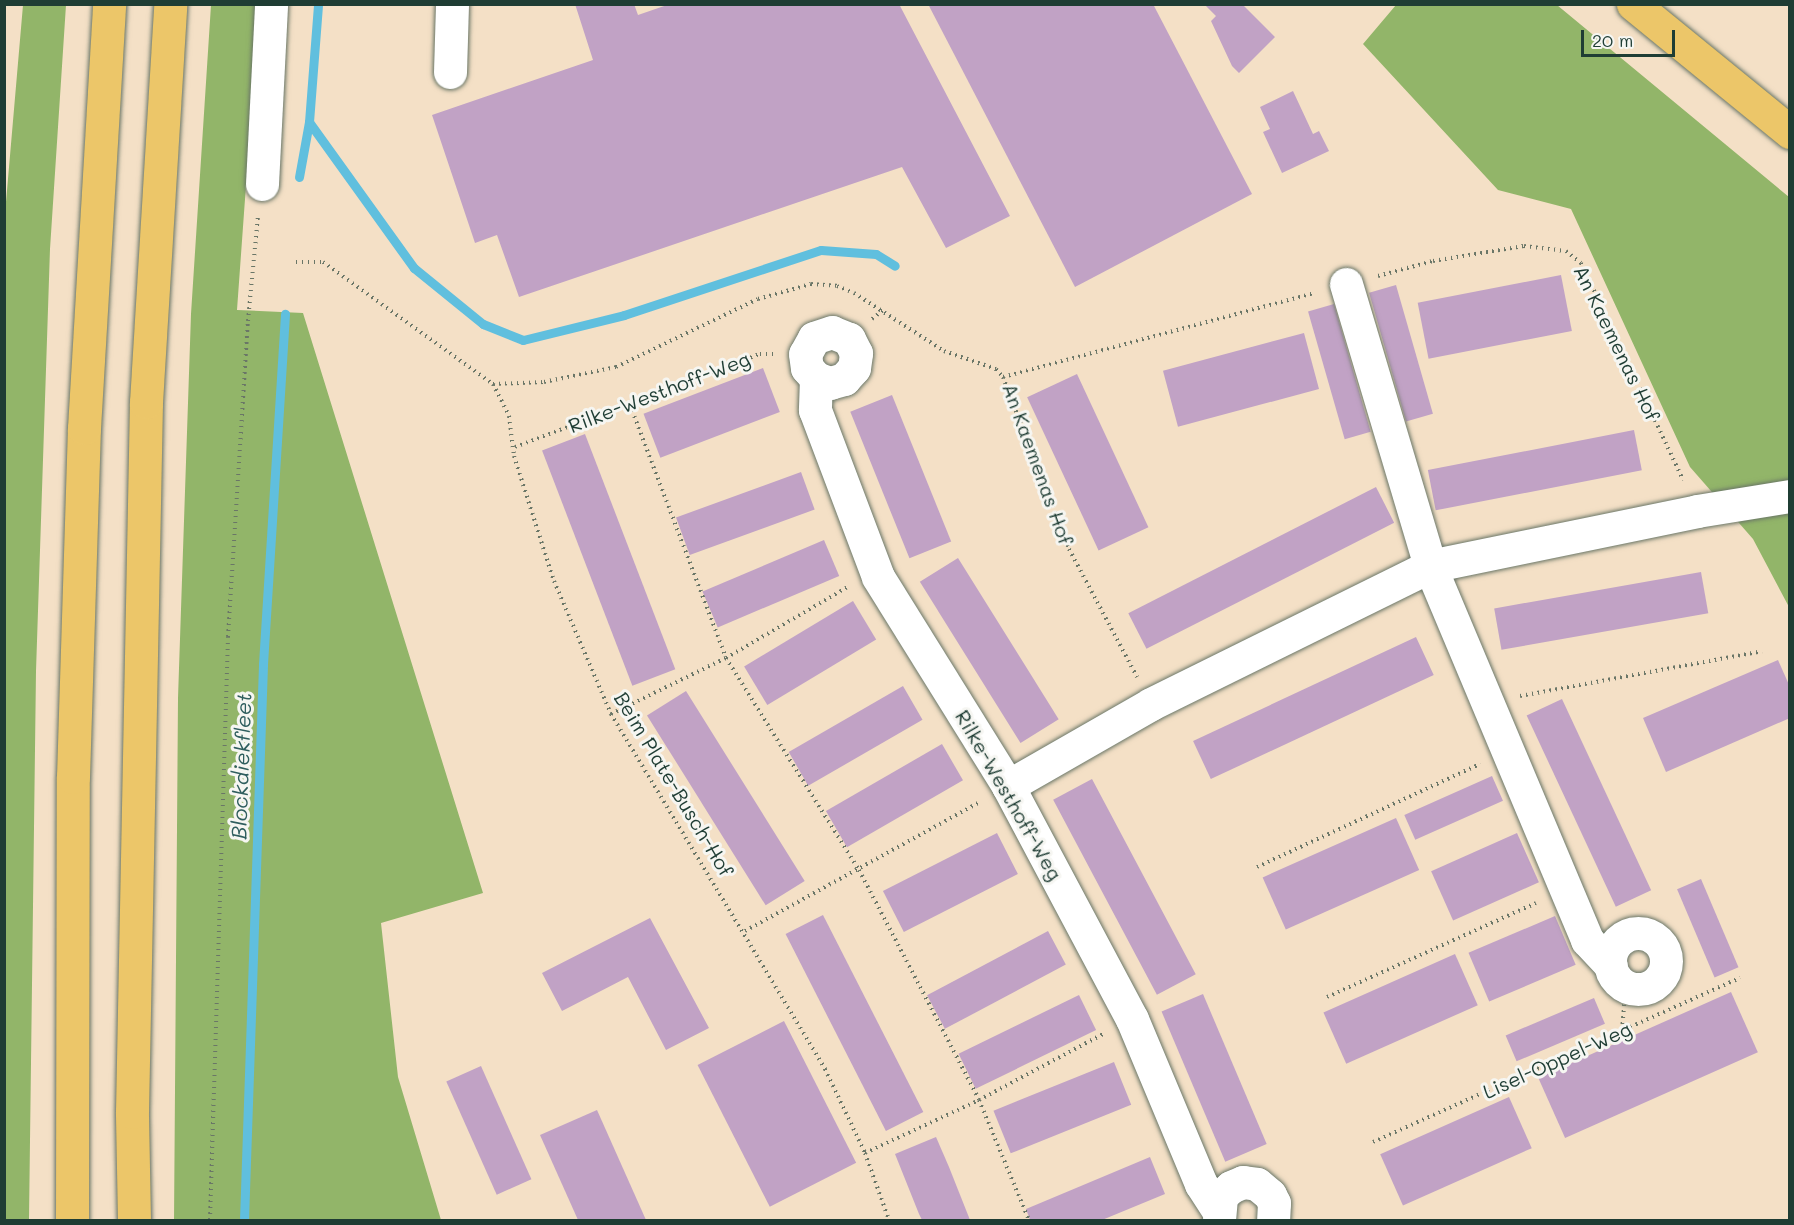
<!DOCTYPE html>
<html>
<head>
<meta charset="utf-8">
<style>
	body { margin:0 }
	#map { position:relative; width:1794px; height:1225px; overflow:hidden; background:#f4e0c6; font-family:Mali,sans-serif }
	div>[style] { position:absolute }
	.forest>* { inset:0; background:#92b569 }
	.stream>* { height:9px; margin:-4.5px; padding:0 4.5px; transform-origin:4.5px; border-radius:4.5px; background:#60bfde }
	.building>* { inset:0; background:#c1a2c5; transform-origin:0 0 }
	.path>* { height:4px; margin-top:-2px; transform-origin:0; background:repeating-linear-gradient(90deg,#6a7667 0 1.5px,transparent 0 6px) }
	.roads { filter:drop-shadow(0 0 2px #6a7667) drop-shadow(0 0 2px #6a7667) }
	.minor>* { height:33px; margin:-16.5px; padding:0 16.5px; transform-origin:16.5px; border-radius:16.5px; background:#fff }
	.minor>.ring { margin:-16.5px; padding:0; box-sizing:content-box; background:none; border:33px solid #fff; border-radius:50% }
	.major>* { height:33px; margin:-16.5px; padding:0 16.5px; transform-origin:16.5px; border-radius:16.5px; background:#ecc669 }
	.highway>* { height:33px; margin:-16.5px; padding:0 16.5px; transform-origin:16.5px; border-radius:16.5px; background:#ecc669 }
	span { translate:-50% -50%; white-space:nowrap; text-align:center; line-height:1.15; -webkit-text-stroke:6px #f6f6f2; paint-order:stroke }
	.street-label { font-size:20px; color:#1f3d34 }
	.water-label { font-size:21px; color:#2f5e5e; font-style:italic }
	.frame { position:absolute; inset:0; border:6px solid #1f3d34; pointer-events:none }
	.scale { position:absolute; left:1581px; top:30px; width:94px; height:27px; box-sizing:border-box; border:3px solid #1f3d34; border-top:0; padding-left:8px; font-size:18px; line-height:21px; white-space:nowrap; color:#1f3d34; -webkit-text-stroke:4px #f6f6f2; paint-order:stroke }
</style>
</head>
<body>
<div id="map">
	<div class="forest">
		<div style="clip-path:polygon(23px 5px,66px 5px,50px 249px,36px 671px,29px 1220px,5px 1220px,4px 225px)"></div>
		<div style="clip-path:polygon(211px 5px,259px 5px,237px 310px,303px 313px,483px 893px,381px 923px,398px 1077px,441px 1220px,174px 1220px,178px 698px,191px 314px)"></div>
		<div style="clip-path:polygon(1396px 5px,1557px 5px,1789px 197px,1789px 607px,1753px 539px,1690px 467px,1571px 209px,1498px 190px,1363px 44px)"></div>
	</div>
	<div class="stream">
		<div style="left:309px;top:122px;width:180px;rotate:54.3deg"></div>
		<div style="left:414px;top:268px;width:89px;rotate:39.1deg"></div>
		<div style="left:483px;top:324px;width:43px;rotate:21.8deg"></div>
		<div style="left:523px;top:340px;width:104px;rotate:-13.9deg"></div>
		<div style="left:624px;top:315px;width:207px;rotate:-18.3deg"></div>
		<div style="left:821px;top:250px;width:55px;rotate:4.2deg"></div>
		<div style="left:876px;top:254px;width:22px;rotate:32deg"></div>
		<div style="left:299px;top:177px;width:56px;rotate:-79.7deg"></div>
		<div style="left:309px;top:122px;width:118px;rotate:-85.6deg"></div>
		<div style="left:244px;top:1220px;width:556px;rotate:-88.04deg"></div>
		<div style="left:263px;top:664px;width:351px;rotate:-86.4deg"></div>
	</div>
	<div class="building">
		<div style="clip-path:polygon(575px 4px,634px 4px,638px 15px,670px 4px,899px 4px,1010px 216px,946px 248px,902px 167px,519px 297px,497px 235px,475px 243px,432px 115px,593px 60px)"></div>
		<div style="clip-path:polygon(928px 4px,1153px 4px,1252px 194px,1075px 287px)"></div>
		<div style="clip-path:polygon(1204px 4px,1242px 4px,1275px 37px,1239px 73px,1232px 66px,1211px 21px,1216px 16px)"></div>
		<div style="clip-path:polygon(1293px 91px,1313px 134px,1319px 131px,1329px 151px,1282px 173px,1263px 132px,1270px 129px,1260px 107px)"></div>
		<div style="left:1561px;top:275px;width:57px;height:146px;rotate:79deg"></div>
		<div style="left:1396px;top:285px;width:134px;height:28px;rotate:74deg"></div>
		<div style="left:1334px;top:304px;width:133px;height:27px;rotate:74deg"></div>
		<div style="left:1304px;top:333px;width:58px;height:146px;rotate:75deg"></div>
		<div style="left:763px;top:368px;width:47px;height:128px;rotate:69deg"></div>
		<div style="left:1077px;top:374px;width:169px;height:55px;rotate:65deg"></div>
		<div style="left:892px;top:395px;width:158px;height:45px;rotate:68deg"></div>
		<div style="left:1634px;top:430px;width:41px;height:210px;rotate:79deg"></div>
		<div style="left:585px;top:434px;width:252px;height:46px;rotate:69deg"></div>
		<div style="left:801px;top:472px;width:40px;height:133px;rotate:70deg"></div>
		<div style="left:1376px;top:487px;width:40px;height:278px;rotate:63deg"></div>
		<div style="left:824px;top:540px;width:39px;height:132px;rotate:67deg"></div>
		<div style="left:958px;top:558px;width:190px;height:45px;rotate:58deg"></div>
		<div style="left:1701px;top:572px;width:42px;height:210px;rotate:80deg"></div>
		<div style="left:853px;top:601px;width:45px;height:127px;rotate:59deg"></div>
		<div style="left:1416px;top:637px;width:42px;height:246px;rotate:65deg"></div>
		<div style="clip-path:polygon(1778px 660px,1790px 687px,1790px 718px,1666px 772px,1643px 718px)"></div>
		<div style="left:903px;top:686px;width:39px;height:132px;rotate:60deg"></div>
		<div style="left:686px;top:691px;width:224px;height:46px;rotate:58deg"></div>
		<div style="left:1562px;top:699px;width:211px;height:39px;rotate:65deg"></div>
		<div style="left:942px;top:744px;width:42px;height:134px;rotate:60deg"></div>
		<div style="left:1492px;top:776px;width:27px;height:96px;rotate:66deg"></div>
		<div style="left:1092px;top:779px;width:221px;height:44px;rotate:62deg"></div>
		<div style="left:1396px;top:818px;width:57px;height:146px;rotate:66deg"></div>
		<div style="left:997px;top:833px;width:46px;height:128px;rotate:63deg"></div>
		<div style="left:1517px;top:833px;width:54px;height:94px;rotate:66deg"></div>
		<div style="left:1701px;top:879px;width:96px;height:26px;rotate:67deg"></div>
		<div style="left:823px;top:915px;width:221px;height:42px;rotate:63deg"></div>
		<div style="left:1555px;top:916px;width:53px;height:94px;rotate:67deg"></div>
		<div style="clip-path:polygon(650px 918px,709px 1028px,666px 1050px,628px 977px,562px 1011px,542px 973px)"></div>
		<div style="left:1048px;top:931px;width:38px;height:137px;rotate:62deg"></div>
		<div style="left:1455px;top:954px;width:56px;height:144px;rotate:66deg"></div>
		<div style="left:1731px;top:992px;width:66px;height:211px;rotate:66deg"></div>
		<div style="left:1203px;top:994px;width:163px;height:45px;rotate:67deg"></div>
		<div style="left:1079px;top:995px;width:39px;height:134px;rotate:64deg"></div>
		<div style="left:1594px;top:998px;width:28px;height:96px;rotate:67deg"></div>
		<div style="left:784px;top:1021px;width:159px;height:97px;rotate:63deg"></div>
		<div style="left:1114px;top:1062px;width:46px;height:130px;rotate:68deg"></div>
		<div style="left:481px;top:1066px;width:124px;height:38px;rotate:66deg"></div>
		<div style="left:1509px;top:1097px;width:56px;height:141px;rotate:66deg"></div>
		<div style="clip-path:polygon(597px 1110px,646px 1220px,578px 1220px,540px 1135px)"></div>
		<div style="clip-path:polygon(936px 1137px,949px 1167px,970px 1220px,922px 1220px,919px 1214px,895px 1154px)"></div>
		<div style="clip-path:polygon(1150px 1157px,1165px 1194px,1102px 1220px,1030px 1220px,1026px 1209px)"></div>
	</div>
	<div class="path">
		<div style="left:296px;top:262px;width:27px"></div>
		<div style="left:323px;top:262px;width:209px;rotate:35.7deg"></div>
		<div style="left:493px;top:384px;width:36px;rotate:63deg"></div>
		<div style="left:509px;top:416px;width:40px;rotate:82.9deg"></div>
		<div style="left:514px;top:456px;width:131px;rotate:72.3deg"></div>
		<div style="left:554px;top:581px;width:145px;rotate:66.8deg"></div>
		<div style="left:611px;top:714px;width:415px;rotate:58.9deg"></div>
		<div style="left:825px;top:1069px;width:93px;rotate:64.5deg"></div>
		<div style="left:865px;top:1153px;width:71px;rotate:70.3deg"></div>
		<div style="left:1378px;top:276px;width:57px;rotate:-15.3deg"></div>
		<div style="left:1433px;top:261px;width:92px;rotate:-9.4deg"></div>
		<div style="left:1524px;top:246px;width:42px;rotate:6.8deg"></div>
		<div style="left:1566px;top:251px;width:19px;rotate:39deg"></div>
		<div style="left:1581px;top:263px;width:240px;rotate:64.8deg"></div>
		<div style="left:872px;top:319px;width:14px;rotate:-39deg"></div>
		<div style="left:1003px;top:377px;width:323px;rotate:-15.1deg"></div>
		<div style="left:493px;top:384px;width:51px;rotate:-2.2deg"></div>
		<div style="left:544px;top:382px;width:74px;rotate:-11.8deg"></div>
		<div style="left:616px;top:367px;width:157px;rotate:-25.6deg"></div>
		<div style="left:758px;top:299px;width:55px;rotate:-15.8deg"></div>
		<div style="left:811px;top:284px;width:26px;rotate:4deg"></div>
		<div style="left:837px;top:286px;width:18px;rotate:22deg"></div>
		<div style="left:854px;top:293px;width:107px;rotate:32.8deg"></div>
		<div style="left:944px;top:351px;width:55px;rotate:19.1deg"></div>
		<div style="left:996px;top:369px;width:11px;rotate:49deg"></div>
		<div style="left:1003px;top:377px;width:184px;rotate:69deg"></div>
		<div style="left:1069px;top:549px;width:145px;rotate:62deg"></div>
		<div style="left:630px;top:405px;width:271px;rotate:69.2deg"></div>
		<div style="left:726px;top:658px;width:250px;rotate:57.9deg"></div>
		<div style="left:859px;top:870px;width:259px;rotate:62.4deg"></div>
		<div style="left:979px;top:1100px;width:130px;rotate:67.4deg"></div>
		<div style="left:515px;top:447px;width:262px;rotate:-20.8deg"></div>
		<div style="left:760px;top:354px;width:13px"></div>
		<div style="left:1520px;top:696px;width:246px;rotate:-10.5deg"></div>
		<div style="left:611px;top:714px;width:128px;rotate:-26deg"></div>
		<div style="left:726px;top:658px;width:143px;rotate:-30.3deg"></div>
		<div style="left:1257px;top:867px;width:246px;rotate:-24.8deg"></div>
		<div style="left:745px;top:931px;width:269px;rotate:-28.8deg"></div>
		<div style="left:1327px;top:997px;width:229px;rotate:-24.2deg"></div>
		<div style="left:1622px;top:1030px;width:35px;rotate:-85deg"></div>
		<div style="left:1373px;top:1142px;width:402px;rotate:-24.1deg"></div>
		<div style="left:865px;top:1153px;width:126px;rotate:-24.9deg"></div>
		<div style="left:979px;top:1100px;width:143px;rotate:-28deg"></div>
		<div style="left:210px;top:1220px;width:583px;rotate:-88.23deg"></div>
		<div style="left:228px;top:637px;width:317px;rotate:-86.4deg"></div>
		<div style="left:248px;top:321px;width:106px;rotate:-84.6deg"></div>
	</div>
	<div class="roads">
		<div class="minor">
			<div style="left:450px;top:72px;width:68px;rotate:-88.3deg"></div>
			<div style="left:262px;top:184px;width:180px;rotate:-87.1deg"></div>
			<div style="left:1346px;top:284px;width:294px;rotate:73.4deg"></div>
			<div style="left:1430px;top:566px;width:406px;rotate:67.2deg"></div>
			<div style="left:1587px;top:940px;width:35px;rotate:47deg"></div>
			<div style="left:816px;top:378px;width:15px;rotate:20deg"></div>
			<div style="left:830px;top:383px;width:15px;rotate:-16deg"></div>
			<div style="left:844px;top:379px;width:15px;rotate:-48deg"></div>
			<div style="left:854px;top:368px;width:15px;rotate:-82deg"></div>
			<div style="left:856px;top:353px;width:16px;rotate:-117deg"></div>
			<div style="left:849px;top:339px;width:18px;rotate:-158deg"></div>
			<div style="left:832px;top:332px;width:19px;rotate:162deg"></div>
			<div style="left:814px;top:338px;width:18px;rotate:119deg"></div>
			<div style="left:805px;top:354px;width:14px;rotate:82deg"></div>
			<div style="left:807px;top:368px;width:13px;rotate:48deg"></div>
			<div style="left:816px;top:378px;width:32px;rotate:92deg"></div>
			<div style="left:815px;top:410px;width:178px;rotate:69.3deg"></div>
			<div style="left:878px;top:577px;width:246px;rotate:58.1deg"></div>
			<div style="left:1008px;top:786px;width:264px;rotate:62deg"></div>
			<div style="left:1132px;top:1019px;width:179px;rotate:67.3deg"></div>
			<div style="left:1201px;top:1184px;width:30px;rotate:57deg"></div>
			<div style="left:1008px;top:786px;width:165px;rotate:-29.8deg"></div>
			<div style="left:1151px;top:704px;width:311px;rotate:-26.3deg"></div>
			<div style="left:1430px;top:566px;width:273px;rotate:-11.6deg"></div>
			<div style="left:1697px;top:511px;width:94px;rotate:-9.2deg"></div>
			<div class="ring" style="left:1610px;top:933px;width:23px;height:23px"></div>
			<div style="left:1219px;top:1220px;width:24px;rotate:-85deg"></div>
			<div style="left:1221px;top:1196px;width:13px;rotate:-42deg"></div>
			<div style="left:1231px;top:1187px;width:13px;rotate:-23deg"></div>
			<div style="left:1243px;top:1182px;width:14px;rotate:8deg"></div>
			<div style="left:1257px;top:1184px;width:17px;rotate:40deg"></div>
			<div style="left:1270px;top:1195px;width:9px;rotate:63deg"></div>
			<div style="left:1274px;top:1203px;width:17px;rotate:93deg"></div>
		</div>
		<div class="major">
			<div style="left:1633px;top:4px;width:203px;rotate:39.2deg"></div>
		</div>
		<div class="highway">
			<div style="left:72px;top:1220px;width:443px;rotate:-89.9deg"></div>
			<div style="left:73px;top:777px;width:349px;rotate:-88.2deg"></div>
			<div style="left:84px;top:428px;width:425px;rotate:-86.6deg"></div>
			<div style="left:134px;top:1220px;width:108px;rotate:-91.1deg"></div>
			<div style="left:132px;top:1112px;width:710px;rotate:-88.87deg"></div>
			<div style="left:146px;top:402px;width:399px;rotate:-86.5deg"></div>
		</div>
	</div>
	<div class="street-label">
		<span style="left:1617px;top:343px;rotate:64deg">An Kaemenas Hof</span>
		<span style="left:659px;top:392px;rotate:-21deg">Rilke-Westhoff-Weg</span>
		<span style="left:1038px;top:464px;rotate:70deg">An Kaemenas Hof</span>
		<span style="left:674px;top:784px;rotate:59deg">Beim Plate-Busch-Hof</span>
		<span style="left:1009px;top:795px;rotate:60deg">Rilke-Westhoff-Weg</span>
		<span style="left:1557px;top:1060px;rotate:-24deg">Lisel-Oppel-Weg</span>
	</div>
	<div class="water-label">
		<span style="left:241px;top:766px;rotate:-88deg">Blockdiekfleet</span>
	</div>
	<div class="frame"></div>
	<div class="scale">20 m</div>
</div>
</body>
</html>
